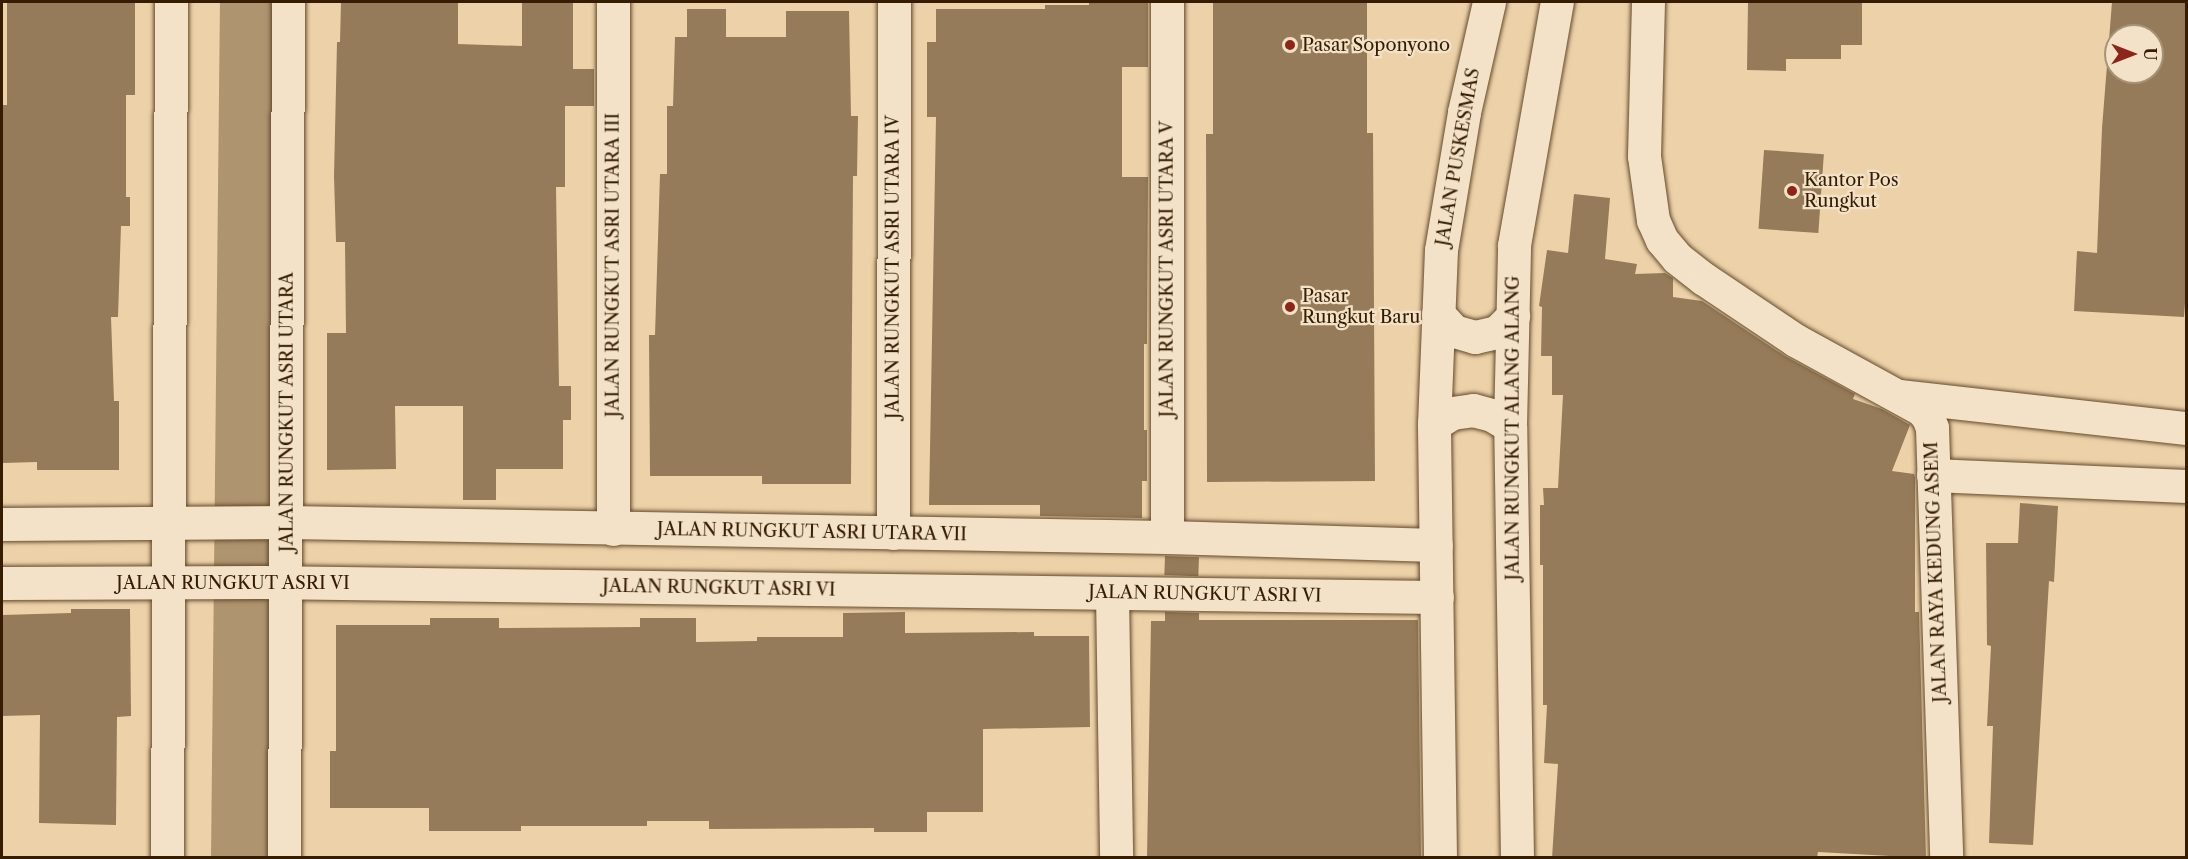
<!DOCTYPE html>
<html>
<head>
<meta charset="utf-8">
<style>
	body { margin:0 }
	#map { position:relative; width:2188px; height:859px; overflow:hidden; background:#edd2a9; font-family:"Libre Caslon Text",serif }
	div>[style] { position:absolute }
	.river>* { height:66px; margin:-33px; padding:0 33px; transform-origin:33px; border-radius:33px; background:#af9470 }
	.building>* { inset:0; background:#957b59; transform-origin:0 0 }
	.roads { filter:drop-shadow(0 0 2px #644a2c) drop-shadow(0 0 2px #644a2c) }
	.minor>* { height:33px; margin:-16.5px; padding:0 16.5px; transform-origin:16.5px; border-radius:16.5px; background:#f3e2c7 }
	.dots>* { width:16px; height:16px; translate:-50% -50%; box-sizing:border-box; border:3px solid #f3e2c7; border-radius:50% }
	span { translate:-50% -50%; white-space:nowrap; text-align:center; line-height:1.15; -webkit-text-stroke:4.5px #f3e2c7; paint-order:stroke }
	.poi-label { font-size:18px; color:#361d02 }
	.left { translate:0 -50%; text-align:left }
	.street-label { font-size:18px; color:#361d02 }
	.frame { position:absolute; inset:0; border:3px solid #361d02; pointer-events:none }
	.north { position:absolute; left:2104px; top:24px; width:60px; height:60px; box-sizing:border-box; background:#f3e2c7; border:2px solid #a79378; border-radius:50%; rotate:90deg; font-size:16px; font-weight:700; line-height:24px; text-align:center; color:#361d02 }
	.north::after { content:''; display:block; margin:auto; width:21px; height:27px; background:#8f2418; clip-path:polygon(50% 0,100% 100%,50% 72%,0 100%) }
</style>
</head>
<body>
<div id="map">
	<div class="river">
		<div style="left:244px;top:858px;width:856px;rotate:-89.4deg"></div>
	</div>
	<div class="building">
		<div style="clip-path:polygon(7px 2px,135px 2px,135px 95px,126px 95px,126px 197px,130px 197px,130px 226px,121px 226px,118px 317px,111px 317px,114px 401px,119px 401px,119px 470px,37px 470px,37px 462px,2px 463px,2px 105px,7px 105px)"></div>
		<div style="clip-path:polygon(341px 2px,458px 2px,458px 44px,522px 46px,522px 2px,573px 2px,573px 69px,594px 69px,594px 106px,565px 106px,565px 187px,556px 187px,559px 386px,571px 386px,571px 420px,563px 420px,563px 469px,496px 469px,496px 500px,463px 500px,463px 406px,395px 406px,396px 469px,327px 470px,327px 333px,346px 333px,345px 242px,336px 242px,334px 176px,337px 42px,340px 42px)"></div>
		<div style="clip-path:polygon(1089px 2px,1148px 2px,1148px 67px,1122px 67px,1122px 177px,1148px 177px,1147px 344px,1144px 344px,1144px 430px,1147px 430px,1147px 481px,1142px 481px,1142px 518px,1040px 516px,1040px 505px,929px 505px,936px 117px,927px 117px,927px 42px,936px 42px,936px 9px,1045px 9px,1045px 5px,1089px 5px)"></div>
		<div style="clip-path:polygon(1213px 2px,1367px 2px,1367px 133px,1373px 133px,1375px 481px,1207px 482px,1206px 134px,1213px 134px)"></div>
		<div style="clip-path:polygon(1748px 2px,1862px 2px,1862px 45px,1841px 45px,1841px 59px,1786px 59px,1786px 71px,1747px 70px)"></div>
		<div style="clip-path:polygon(evenodd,2112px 2px,2187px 2px,2187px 276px,2184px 317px,2074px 311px,2077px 251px,2097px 253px,2102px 128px,2112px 2px,2116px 36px,2152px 36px,2152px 72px,2116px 72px,2116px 36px)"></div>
		<div style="clip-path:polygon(687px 9px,726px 9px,726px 37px,786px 37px,786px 11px,849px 11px,851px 116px,858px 116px,857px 176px,853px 176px,851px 484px,762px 484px,762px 476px,650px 476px,649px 335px,655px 335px,660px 174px,667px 174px,667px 106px,673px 106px,675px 37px,687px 37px)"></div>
		<div style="left:1764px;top:150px;width:60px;height:79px;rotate:4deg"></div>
		<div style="clip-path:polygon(1574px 194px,1610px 198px,1605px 259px,1637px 264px,1635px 274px,1665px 273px,1673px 278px,1673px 297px,1702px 301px,1785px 356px,1855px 394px,1853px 399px,1882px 409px,1910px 425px,1892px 471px,1914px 474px,1915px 477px,1915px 612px,1919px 612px,1926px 858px,1818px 852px,1817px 858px,1552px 858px,1558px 764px,1544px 763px,1547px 705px,1543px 705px,1543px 565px,1540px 565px,1540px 505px,1544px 505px,1543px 488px,1558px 488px,1563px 395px,1552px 395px,1552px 356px,1541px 356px,1542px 307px,1539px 306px,1547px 250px,1568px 253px)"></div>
		<div style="clip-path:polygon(2020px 503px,2058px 506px,2054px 582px,2049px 581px,2033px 845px,1989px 843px,1993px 726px,1987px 726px,1991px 646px,1987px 645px,1986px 543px,2018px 543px)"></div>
		<div style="left:1165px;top:556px;width:34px;height:19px;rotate:2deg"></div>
		<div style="clip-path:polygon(71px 609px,130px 609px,131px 716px,117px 717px,116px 825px,39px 823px,40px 715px,2px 716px,2px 615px,71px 613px)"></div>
		<div style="clip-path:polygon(905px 612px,905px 633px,1034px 632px,1034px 636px,1089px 636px,1090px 727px,983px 729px,983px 812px,927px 812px,927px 832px,874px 832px,874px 828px,709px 829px,709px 821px,647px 821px,647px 826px,521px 826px,521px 831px,429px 831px,429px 808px,330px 808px,330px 751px,336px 751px,336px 625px,430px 625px,430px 618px,499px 618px,499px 628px,640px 627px,640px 618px,696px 618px,696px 642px,757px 641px,757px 637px,843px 637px,843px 613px)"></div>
		<div style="clip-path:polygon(1165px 612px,1199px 613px,1199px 620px,1418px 620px,1421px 858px,1147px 858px,1151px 621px,1165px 621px)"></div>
	</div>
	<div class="roads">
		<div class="minor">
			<div style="left:1167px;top:2px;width:535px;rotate:90deg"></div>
			<div style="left:1648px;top:2px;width:154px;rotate:91.5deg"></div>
			<div style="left:1644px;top:156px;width:65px;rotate:82deg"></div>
			<div style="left:1653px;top:220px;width:22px;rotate:66deg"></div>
			<div style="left:1662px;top:240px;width:23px;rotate:50deg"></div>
			<div style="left:1677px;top:258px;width:34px;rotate:38deg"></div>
			<div style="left:1704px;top:279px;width:110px;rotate:33.8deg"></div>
			<div style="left:1795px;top:340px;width:144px;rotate:28.7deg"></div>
			<div style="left:1921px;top:409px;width:11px;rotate:49deg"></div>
			<div style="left:1928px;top:417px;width:12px;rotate:70deg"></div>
			<div style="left:1932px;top:428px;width:430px;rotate:88.1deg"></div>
			<div style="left:1438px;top:314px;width:23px;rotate:47deg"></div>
			<div style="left:1454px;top:331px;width:22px;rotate:16deg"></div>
			<div style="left:1475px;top:337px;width:23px;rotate:-13deg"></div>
			<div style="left:1497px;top:332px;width:23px;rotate:-45deg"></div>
			<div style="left:1899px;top:396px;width:289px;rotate:6.4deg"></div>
			<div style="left:1434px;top:424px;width:21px;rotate:-31deg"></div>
			<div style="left:1452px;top:413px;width:21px;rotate:-8deg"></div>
			<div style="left:1473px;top:410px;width:20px;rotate:15deg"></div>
			<div style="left:1492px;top:415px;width:21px;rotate:31deg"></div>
			<div style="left:1933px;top:475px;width:253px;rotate:2.5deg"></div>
			<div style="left:2px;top:524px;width:285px;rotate:-0.4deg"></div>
			<div style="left:287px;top:522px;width:880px;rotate:0.98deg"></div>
			<div style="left:1167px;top:537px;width:269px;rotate:1.7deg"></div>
			<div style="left:613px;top:529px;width:527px;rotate:-90deg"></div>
			<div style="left:893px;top:533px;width:531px;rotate:-89.89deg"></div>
			<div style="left:2px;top:583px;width:260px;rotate:-0.2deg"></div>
			<div style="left:262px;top:582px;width:1175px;rotate:0.73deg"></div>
			<div style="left:1112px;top:593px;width:265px;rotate:89.1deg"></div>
			<div style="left:167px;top:858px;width:856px;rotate:-89.73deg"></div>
			<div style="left:284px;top:858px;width:856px;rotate:-89.73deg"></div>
			<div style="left:1440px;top:858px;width:434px;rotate:-90.8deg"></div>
			<div style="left:1434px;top:424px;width:174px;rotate:-87.7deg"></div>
			<div style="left:1441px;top:250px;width:140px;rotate:-80.5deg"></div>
			<div style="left:1464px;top:112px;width:113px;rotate:-77.2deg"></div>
			<div style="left:1517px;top:858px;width:432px;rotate:-90.9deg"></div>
			<div style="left:1510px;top:426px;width:181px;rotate:-88.7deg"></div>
			<div style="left:1514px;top:245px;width:247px;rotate:-80deg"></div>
		</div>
	</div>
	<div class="dots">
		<div style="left:1290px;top:45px;background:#8f2418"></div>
		<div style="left:1792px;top:191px;background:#8f2418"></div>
		<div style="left:1290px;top:307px;background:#8f2418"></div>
	</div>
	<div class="poi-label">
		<span class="left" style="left:1302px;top:45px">Pasar Soponyono</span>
		<span class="left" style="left:1804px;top:191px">Kantor Pos<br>Rungkut</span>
		<span class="left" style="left:1302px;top:307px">Pasar<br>Rungkut Baru</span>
	</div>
	<div class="street-label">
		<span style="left:1458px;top:157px;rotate:-80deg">JALAN PUSKESMAS</span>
		<span style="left:613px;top:265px;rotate:-90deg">JALAN RUNGKUT ASRI UTARA III</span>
		<span style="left:893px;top:267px;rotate:-90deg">JALAN RUNGKUT ASRI UTARA IV</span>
		<span style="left:1167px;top:269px;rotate:-90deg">JALAN RUNGKUT ASRI UTARA V</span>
		<span style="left:287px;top:412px;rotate:-90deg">JALAN RUNGKUT ASRI UTARA</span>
		<span style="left:1513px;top:428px;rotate:-90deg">JALAN RUNGKUT ALANG ALANG</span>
		<span style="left:812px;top:532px;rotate:1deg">JALAN RUNGKUT ASRI UTARA VII</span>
		<span style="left:1936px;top:572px;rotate:-92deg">JALAN RAYA KEDUNG ASEM</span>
		<span style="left:233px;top:583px">JALAN RUNGKUT ASRI VI</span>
		<span style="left:719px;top:588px;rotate:1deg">JALAN RUNGKUT ASRI VI</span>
		<span style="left:1205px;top:594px;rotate:1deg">JALAN RUNGKUT ASRI VI</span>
	</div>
	<div class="frame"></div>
	<div class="north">U</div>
</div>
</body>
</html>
